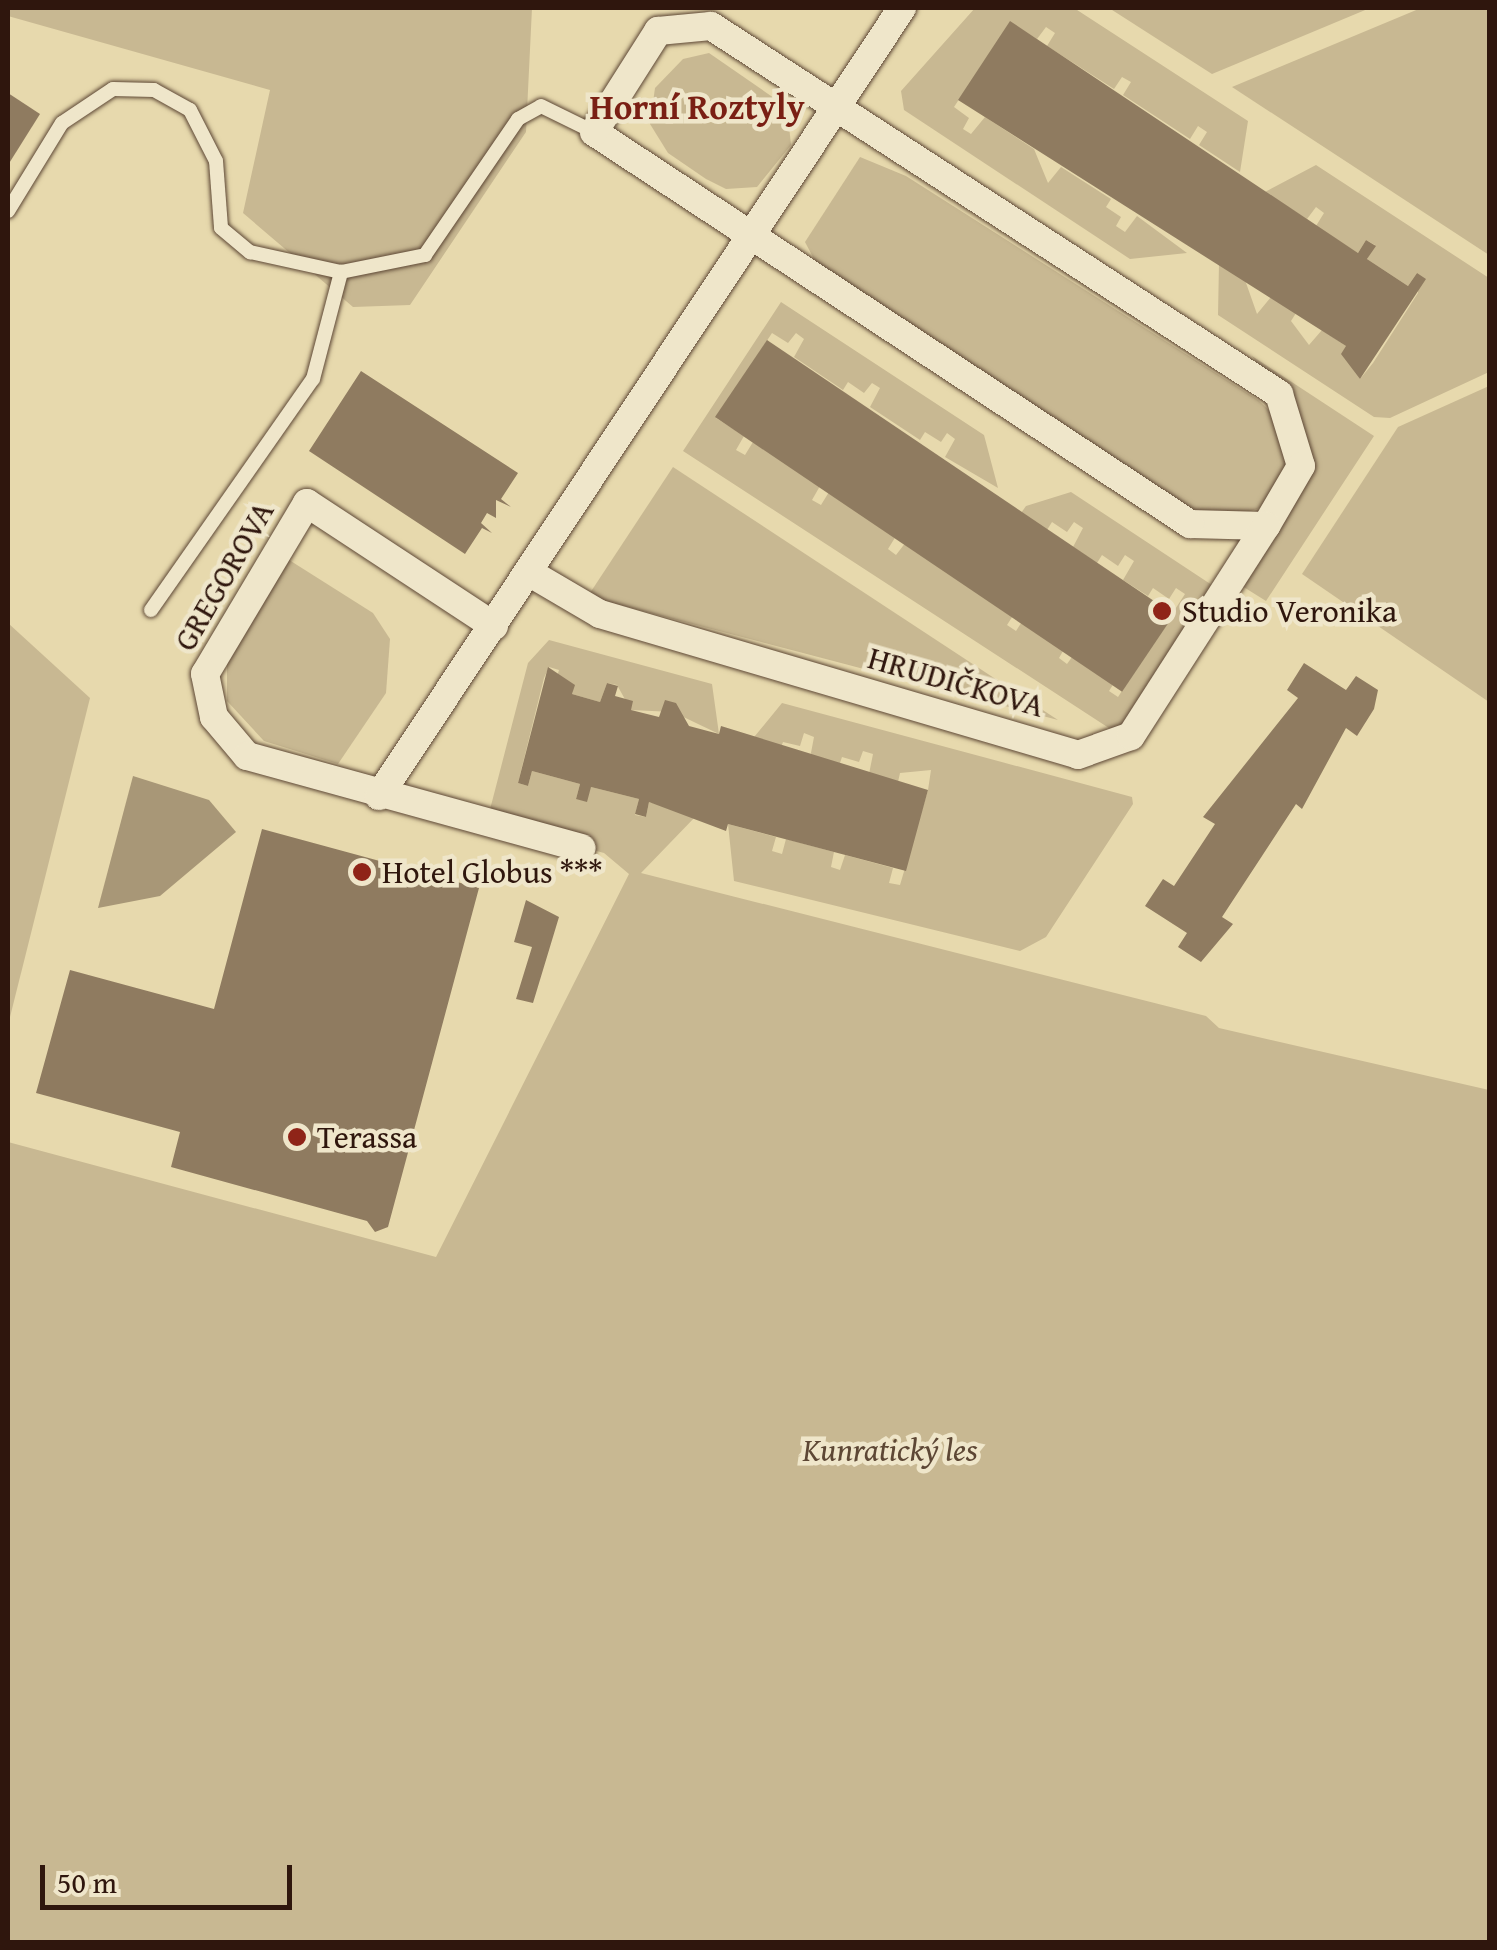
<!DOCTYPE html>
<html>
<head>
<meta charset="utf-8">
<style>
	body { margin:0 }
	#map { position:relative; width:1497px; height:1950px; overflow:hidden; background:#e7d9ad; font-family:"Gentium Book Plus",serif }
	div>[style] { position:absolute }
	.green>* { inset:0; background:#c8b892 }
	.water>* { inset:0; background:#a89777 }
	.building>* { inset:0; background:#8f7b60; transform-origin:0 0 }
	.roads { filter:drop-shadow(0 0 2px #5d4735) drop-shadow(0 0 2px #5d4735) }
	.lane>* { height:14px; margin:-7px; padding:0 7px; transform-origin:7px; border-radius:7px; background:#efe6ca }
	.street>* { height:28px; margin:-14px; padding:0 14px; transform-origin:14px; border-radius:14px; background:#efe6ca }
	.dots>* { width:28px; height:28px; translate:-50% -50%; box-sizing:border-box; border:5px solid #efe6ca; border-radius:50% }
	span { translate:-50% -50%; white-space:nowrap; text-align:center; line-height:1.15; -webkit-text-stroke:9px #efe6ca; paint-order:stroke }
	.street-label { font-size:32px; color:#2f160d }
	.poi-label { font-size:32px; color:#2f160d }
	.left { translate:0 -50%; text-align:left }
	.park-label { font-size:32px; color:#5d4735; font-style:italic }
	.neighbourhood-label { font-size:35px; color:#7a1f14; font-weight:700 }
	.frame { position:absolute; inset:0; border:10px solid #2f160d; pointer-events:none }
	.scale { position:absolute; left:40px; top:1865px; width:252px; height:45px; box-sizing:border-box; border:5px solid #2f160d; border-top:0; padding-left:12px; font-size:30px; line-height:35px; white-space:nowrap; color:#2f160d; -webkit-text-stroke:8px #efe6ca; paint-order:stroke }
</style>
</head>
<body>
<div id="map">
	<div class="green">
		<div style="clip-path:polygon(8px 8px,532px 8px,526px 132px,410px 305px,353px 307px,243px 213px,270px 90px,8px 16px)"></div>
		<div style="clip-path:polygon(975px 8px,1074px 8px,1248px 121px,1240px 172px,1199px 145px,1207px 132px,1198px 126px,1190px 139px,1123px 95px,1131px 82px,1122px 77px,1114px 89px,1047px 46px,1055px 33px,1046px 27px,1037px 39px,1010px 22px,954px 107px,969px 118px,963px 129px,971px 134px,985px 117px,1034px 149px,1048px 183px,1061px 167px,1111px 199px,1106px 207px,1121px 217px,1116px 226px,1125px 232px,1137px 216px,1187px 253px,1130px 259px,904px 110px,901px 91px)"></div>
		<div style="clip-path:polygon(1109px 8px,1370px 8px,1212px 74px)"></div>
		<div style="clip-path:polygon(1421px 8px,1489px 8px,1489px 255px,1232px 87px)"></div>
		<div style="clip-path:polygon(709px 53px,787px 107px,791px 145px,757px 187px,726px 189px,706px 179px,668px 153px,650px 124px,655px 88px,683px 59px)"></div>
		<div style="clip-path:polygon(860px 157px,906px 176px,1258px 400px,1274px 415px,1288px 461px,1263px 507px,1222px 520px,1184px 505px,815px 261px,805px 242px)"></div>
		<div style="clip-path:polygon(1316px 165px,1489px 278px,1489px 372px,1390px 418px,1374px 417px,1218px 315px,1219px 263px,1245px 280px,1257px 314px,1271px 297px,1296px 313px,1291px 321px,1309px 345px,1322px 330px,1346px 346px,1360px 379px,1373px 363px,1418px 293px,1417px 273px,1408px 286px,1367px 259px,1375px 245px,1366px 240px,1358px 253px,1316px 226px,1324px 213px,1316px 207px,1307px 219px,1265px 192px)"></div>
		<div style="clip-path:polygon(781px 302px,984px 435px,998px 488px,945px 457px,955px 439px,947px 433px,941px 442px,925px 432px,920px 440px,870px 407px,880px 388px,872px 383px,864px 393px,848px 382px,843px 390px,794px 357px,804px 339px,796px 333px,788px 343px,772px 333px,716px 418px,744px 436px,736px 450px,745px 455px,753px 442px,820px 486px,812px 500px,821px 505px,829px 492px,896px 536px,888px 549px,896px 555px,906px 542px,974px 584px,1016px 611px,1007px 625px,1016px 631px,1025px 617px,1067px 644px,1059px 658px,1067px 664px,1077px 650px,1118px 677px,1109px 691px,1118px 697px,1185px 594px,1176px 588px,1169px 599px,1153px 588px,1148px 596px,1123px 580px,1134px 561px,1125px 555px,1118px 566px,1102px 555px,1097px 563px,1073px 547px,1083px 528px,1074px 522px,1067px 532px,1052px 522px,1047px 530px,1021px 513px,1026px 506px,1071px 492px,1218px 589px,1131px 721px,1115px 732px,683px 451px)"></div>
		<div style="clip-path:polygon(1252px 356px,1374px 436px,1266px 601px,1242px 586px,1294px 505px,1307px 438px)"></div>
		<div style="clip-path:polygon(1489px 386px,1489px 702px,1302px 574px,1398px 427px)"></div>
		<div style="clip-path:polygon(673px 467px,1058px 720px,597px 599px,590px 593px)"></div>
		<div style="clip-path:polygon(286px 558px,373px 613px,390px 639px,386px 693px,338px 764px,264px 741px,227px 701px,227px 647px)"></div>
		<div style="clip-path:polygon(8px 623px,90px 698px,8px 1025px)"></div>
		<div style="clip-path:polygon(549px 640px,712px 684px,719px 734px,673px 712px,631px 710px,617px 685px,607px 683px,600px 702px,572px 694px,574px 685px,556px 680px,559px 670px,549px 667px,544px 678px,518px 783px,528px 786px,532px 771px,580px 784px,576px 799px,591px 787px,639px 799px,635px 815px,646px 817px,649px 802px,697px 815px,641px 873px,1206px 1016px,1219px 1028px,1489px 1090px,1489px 1942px,8px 1942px,8px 1142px,436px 1257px,629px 874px,604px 853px,487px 821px,528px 663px)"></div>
		<div style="clip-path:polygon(782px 703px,1132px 797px,1133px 804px,1046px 937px,1020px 951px,734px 881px,728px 824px,776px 837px,772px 851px,782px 854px,786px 839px,834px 852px,831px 867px,840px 870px,845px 855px,893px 868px,889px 883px,900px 885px,928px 790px,931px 770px,900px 773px,898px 782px,869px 774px,873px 754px,863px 751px,859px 762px,842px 757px,839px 766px,810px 758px,814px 737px,804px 733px,800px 746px,783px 742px,780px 750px,750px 742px)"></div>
	</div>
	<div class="water">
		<div style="clip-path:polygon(133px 776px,209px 800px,236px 832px,160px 896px,98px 908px)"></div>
	</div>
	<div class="building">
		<div style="clip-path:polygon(1010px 21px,1358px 253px,1366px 240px,1376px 246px,1367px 259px,1408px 286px,1417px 273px,1426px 279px,1360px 379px,1341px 354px,1346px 346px,958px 100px)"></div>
		<div style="clip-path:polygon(8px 93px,40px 114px,8px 165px)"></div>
		<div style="left:767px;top:340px;width:491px;height:93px;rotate:34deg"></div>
		<div style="clip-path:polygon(361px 371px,518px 473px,501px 499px,511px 507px,496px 500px,496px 518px,487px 513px,481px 523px,492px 533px,482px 528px,465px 554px,309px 451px)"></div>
		<div style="clip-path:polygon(1304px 663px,1346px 690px,1356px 676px,1378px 690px,1374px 709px,1357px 736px,1346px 728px,1302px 809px,1296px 804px,1222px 917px,1233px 924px,1201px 962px,1178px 947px,1187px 933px,1145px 906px,1163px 879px,1174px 886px,1215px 824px,1203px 817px,1298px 698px,1287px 690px)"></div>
		<div style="clip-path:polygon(548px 667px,575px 685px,572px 694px,600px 702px,607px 683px,618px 686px,615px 696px,633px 701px,631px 710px,659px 717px,665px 700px,676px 703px,689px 726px,719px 734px,721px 726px,928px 790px,906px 871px,728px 824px,726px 831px,649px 802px,646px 817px,635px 814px,639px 799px,591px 787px,587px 802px,576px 799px,580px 784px,532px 771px,528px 786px,518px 783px)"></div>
		<div style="clip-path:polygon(262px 829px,479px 888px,388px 1227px,375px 1232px,367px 1221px,171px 1167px,180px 1132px,36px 1093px,70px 970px,214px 1009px)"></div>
		<div style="clip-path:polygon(526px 900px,559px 917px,533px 1003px,516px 999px,532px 947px,514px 942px)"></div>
	</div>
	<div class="roads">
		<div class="lane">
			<div style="left:8px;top:211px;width:103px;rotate:-58.5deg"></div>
			<div style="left:62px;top:123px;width:61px;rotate:-33.7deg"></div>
			<div style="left:113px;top:89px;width:41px;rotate:1.4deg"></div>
			<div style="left:154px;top:90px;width:41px;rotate:29.1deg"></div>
			<div style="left:190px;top:110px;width:57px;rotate:63deg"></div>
			<div style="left:216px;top:161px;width:67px;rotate:85.7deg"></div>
			<div style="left:221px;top:228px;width:38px;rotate:40deg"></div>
			<div style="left:250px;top:252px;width:93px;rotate:12.4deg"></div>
			<div style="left:341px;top:272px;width:86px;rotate:-11.4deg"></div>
			<div style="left:425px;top:255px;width:165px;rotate:-55.6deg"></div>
			<div style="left:518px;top:119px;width:26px;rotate:-29deg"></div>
			<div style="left:541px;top:106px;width:59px;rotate:26.1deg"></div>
			<div style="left:151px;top:610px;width:282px;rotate:-55deg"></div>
			<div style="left:313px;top:379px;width:111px;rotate:-75.3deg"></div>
		</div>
		<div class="street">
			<div style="left:711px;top:26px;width:677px;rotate:32.94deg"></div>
			<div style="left:1279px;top:394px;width:75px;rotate:73deg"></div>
			<div style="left:1301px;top:466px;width:69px;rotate:120.3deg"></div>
			<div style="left:1266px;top:526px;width:76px;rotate:-178.5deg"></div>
			<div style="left:1190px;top:524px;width:713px;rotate:-146.67deg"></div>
			<div style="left:594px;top:132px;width:120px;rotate:-57.6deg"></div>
			<div style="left:658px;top:31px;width:53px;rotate:-5.4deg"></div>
			<div style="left:530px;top:573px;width:81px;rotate:30.4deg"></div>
			<div style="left:600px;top:614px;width:498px;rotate:16.4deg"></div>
			<div style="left:1078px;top:755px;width:56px;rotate:-19.7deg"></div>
			<div style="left:1131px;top:736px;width:250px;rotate:-57.3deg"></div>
			<div style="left:494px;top:626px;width:224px;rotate:-146.7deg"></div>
			<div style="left:307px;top:503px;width:199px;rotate:120.8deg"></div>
			<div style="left:205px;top:674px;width:44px;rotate:78.2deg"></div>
			<div style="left:214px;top:717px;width:51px;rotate:49.8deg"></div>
			<div style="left:247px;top:756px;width:347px;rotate:15.4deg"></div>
			<div style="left:379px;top:796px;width:946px;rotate:-56.43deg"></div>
		</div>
	</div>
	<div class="dots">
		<div style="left:1162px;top:611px;background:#8f2418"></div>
		<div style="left:362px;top:872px;background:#8f2418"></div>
		<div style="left:297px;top:1137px;background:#8f2418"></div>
	</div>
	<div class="street-label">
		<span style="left:224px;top:576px;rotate:-60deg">GREGOROVA</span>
		<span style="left:956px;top:682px;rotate:16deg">HRUDIČKOVA</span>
	</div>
	<div class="poi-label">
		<span class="left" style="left:1182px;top:611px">Studio Veronika</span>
		<span class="left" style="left:382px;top:872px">Hotel Globus ***</span>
		<span class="left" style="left:317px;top:1137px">Terassa</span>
	</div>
	<div class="park-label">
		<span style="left:890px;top:1450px">Kunratický les</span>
	</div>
	<div class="neighbourhood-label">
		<span style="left:697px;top:107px">Horní Roztyly</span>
	</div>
	<div class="frame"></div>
	<div class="scale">50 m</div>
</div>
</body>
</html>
